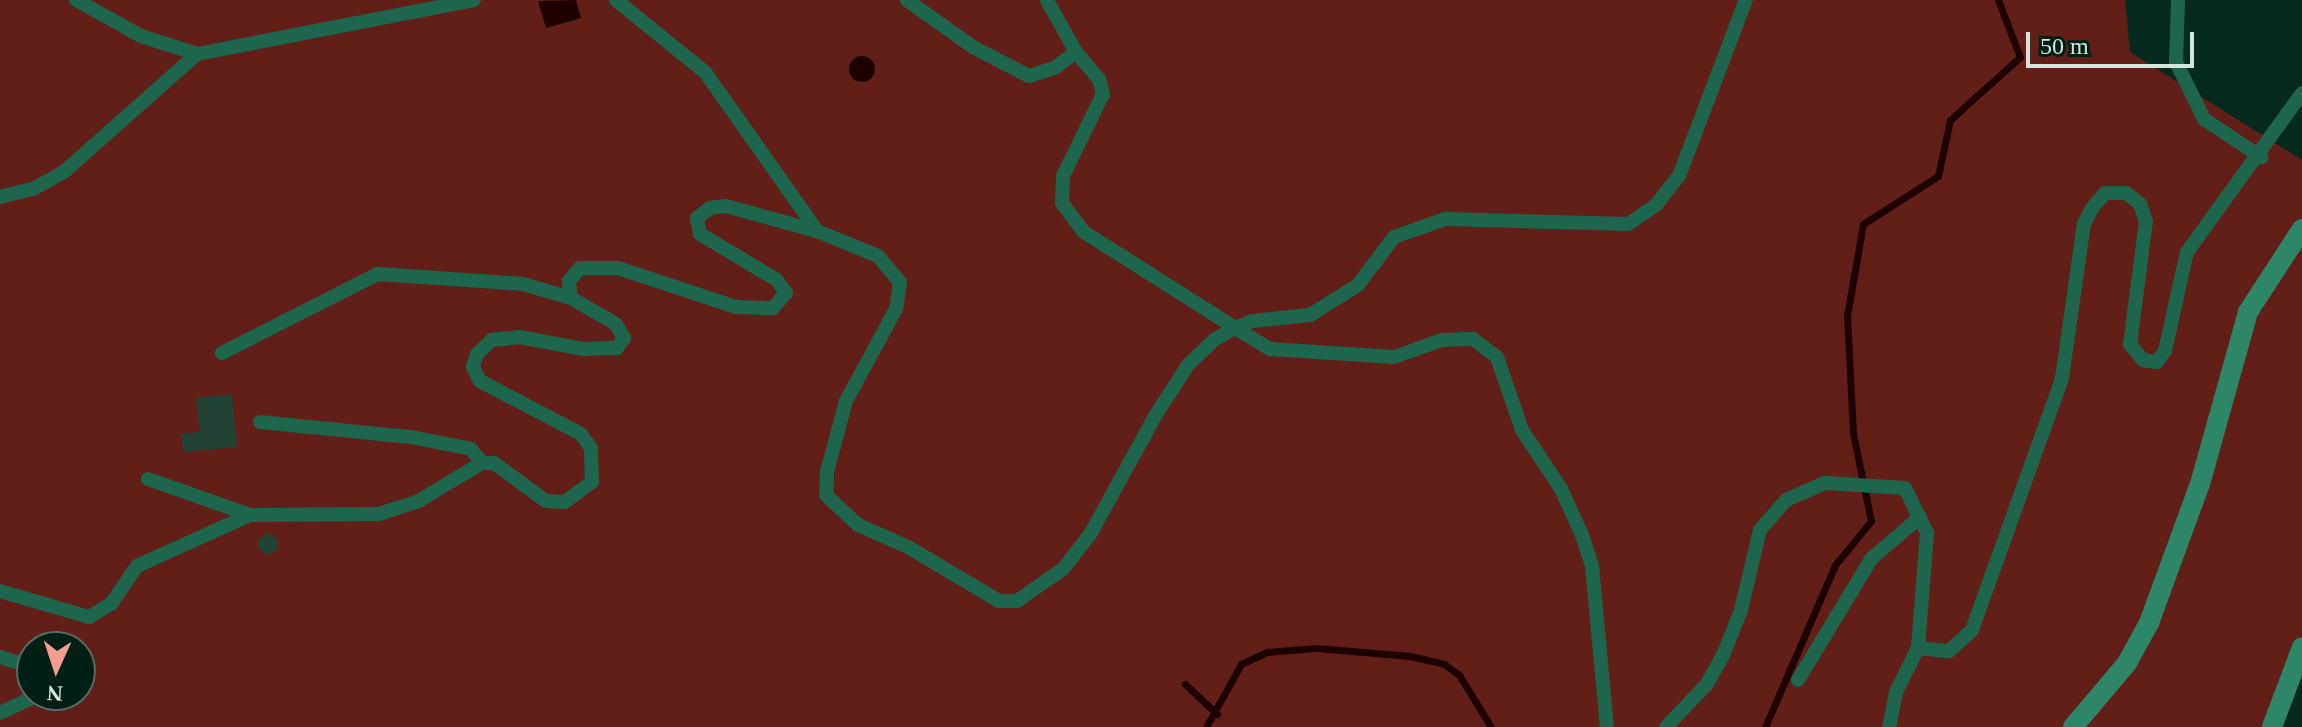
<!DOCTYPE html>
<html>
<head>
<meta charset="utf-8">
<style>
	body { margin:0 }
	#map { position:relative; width:2302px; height:727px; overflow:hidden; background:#072a1e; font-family:Georgia,serif }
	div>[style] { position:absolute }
	.green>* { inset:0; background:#611f18 }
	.water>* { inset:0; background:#1f0000 }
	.round { border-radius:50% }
	.stream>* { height:7px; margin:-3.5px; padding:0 3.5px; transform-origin:3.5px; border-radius:3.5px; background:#1f0000 }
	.building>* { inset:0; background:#214235 }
	.service>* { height:14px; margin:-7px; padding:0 7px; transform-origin:7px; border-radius:7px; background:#1e654d }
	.secondary>* { height:20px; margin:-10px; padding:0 10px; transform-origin:10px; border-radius:10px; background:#2d8667 }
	span { translate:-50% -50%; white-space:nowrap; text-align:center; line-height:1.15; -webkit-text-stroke:6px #002015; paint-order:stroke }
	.north { position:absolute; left:16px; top:631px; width:80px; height:80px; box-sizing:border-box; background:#002015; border:2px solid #546e65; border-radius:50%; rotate:183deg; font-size:22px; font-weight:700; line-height:32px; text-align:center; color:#d2e4dc }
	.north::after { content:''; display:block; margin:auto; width:28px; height:36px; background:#f59d8f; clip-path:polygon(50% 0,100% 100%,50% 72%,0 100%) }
	.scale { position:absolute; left:2026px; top:32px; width:168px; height:36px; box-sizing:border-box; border:4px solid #d2e4dc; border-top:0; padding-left:10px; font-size:24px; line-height:28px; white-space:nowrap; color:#d2e4dc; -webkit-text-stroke:6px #002015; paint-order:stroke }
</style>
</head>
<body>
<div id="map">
	<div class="green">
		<div style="clip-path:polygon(evenodd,0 0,2125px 0,2130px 52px,2302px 160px,2302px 647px,2272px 727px,0 727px,0 0,32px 647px,80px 647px,80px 695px,32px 695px,32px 647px)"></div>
	</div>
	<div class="water">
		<div style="clip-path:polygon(576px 0,581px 18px,546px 28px,538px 1px)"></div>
		<div class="round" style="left:849px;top:56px;width:26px;height:26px"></div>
	</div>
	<div class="stream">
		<div style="left:1185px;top:684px;width:44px;rotate:43.2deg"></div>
		<div style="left:1206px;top:727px;width:72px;rotate:-60.9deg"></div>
		<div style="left:1241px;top:664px;width:29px;rotate:-25deg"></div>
		<div style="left:1267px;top:652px;width:50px;rotate:-4.6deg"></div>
		<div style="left:1317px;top:648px;width:93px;rotate:4.9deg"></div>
		<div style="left:1410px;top:656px;width:35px;rotate:13deg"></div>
		<div style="left:1444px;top:664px;width:19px;rotate:36deg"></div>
		<div style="left:1459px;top:675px;width:61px;rotate:58.4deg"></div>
		<div style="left:1765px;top:727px;width:176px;rotate:-66.6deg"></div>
		<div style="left:1835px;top:565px;width:57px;rotate:-50.7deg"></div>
		<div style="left:1871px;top:521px;width:90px;rotate:-101.6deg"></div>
		<div style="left:1853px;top:433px;width:117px;rotate:-92.9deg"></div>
		<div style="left:1847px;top:316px;width:93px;rotate:-80.1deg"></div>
		<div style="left:1863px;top:224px;width:89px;rotate:-32.6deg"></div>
		<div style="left:1938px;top:176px;width:57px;rotate:-77.9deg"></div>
		<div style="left:1950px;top:120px;width:94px;rotate:-42deg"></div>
		<div style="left:2020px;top:57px;width:61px;rotate:-111.1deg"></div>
	</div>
	<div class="building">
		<div style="clip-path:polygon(232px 394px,237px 447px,183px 452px,181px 434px,200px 432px,196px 398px)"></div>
		<div class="round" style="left:258px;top:534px;width:20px;height:20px"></div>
	</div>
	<div class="service">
		<div style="left:76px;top:0;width:74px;rotate:29deg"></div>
		<div style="left:141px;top:36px;width:59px;rotate:17.8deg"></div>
		<div style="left:616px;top:0;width:114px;rotate:39deg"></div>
		<div style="left:705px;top:72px;width:194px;rotate:54.8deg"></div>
		<div style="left:817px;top:231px;width:66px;rotate:22.3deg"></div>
		<div style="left:878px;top:256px;width:34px;rotate:50deg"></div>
		<div style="left:900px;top:282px;width:27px;rotate:98deg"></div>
		<div style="left:896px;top:309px;width:105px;rotate:118.5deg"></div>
		<div style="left:846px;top:401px;width:73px;rotate:105deg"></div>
		<div style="left:827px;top:472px;width:23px;rotate:92deg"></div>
		<div style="left:826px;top:495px;width:44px;rotate:43.2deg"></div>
		<div style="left:858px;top:525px;width:55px;rotate:23.7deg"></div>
		<div style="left:908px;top:547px;width:106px;rotate:30.7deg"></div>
		<div style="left:999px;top:601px;width:18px"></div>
		<div style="left:1017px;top:601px;width:56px;rotate:-34.8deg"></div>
		<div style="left:1063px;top:569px;width:46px;rotate:-52.1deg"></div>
		<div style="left:1091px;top:533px;width:133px;rotate:-61.3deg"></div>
		<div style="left:1155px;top:416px;width:61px;rotate:-57.1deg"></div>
		<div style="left:1188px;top:365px;width:36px;rotate:-44deg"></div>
		<div style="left:1214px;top:340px;width:24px;rotate:-30deg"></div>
		<div style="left:1235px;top:328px;width:41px;rotate:31deg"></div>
		<div style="left:1270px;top:349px;width:124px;rotate:3.7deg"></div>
		<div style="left:1394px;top:357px;width:51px;rotate:-19.5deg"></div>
		<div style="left:1442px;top:340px;width:31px;rotate:-2deg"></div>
		<div style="left:1473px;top:339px;width:30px;rotate:37deg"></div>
		<div style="left:1497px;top:357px;width:77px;rotate:71.1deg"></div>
		<div style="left:1522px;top:430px;width:71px;rotate:56.5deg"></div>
		<div style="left:1561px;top:489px;width:51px;rotate:65.5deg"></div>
		<div style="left:1582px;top:535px;width:33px;rotate:72deg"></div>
		<div style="left:1592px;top:566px;width:162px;rotate:84.7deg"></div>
		<div style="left:907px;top:0;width:81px;rotate:35.5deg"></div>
		<div style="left:973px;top:47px;width:63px;rotate:27.4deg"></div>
		<div style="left:1029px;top:76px;width:28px;rotate:-18deg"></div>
		<div style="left:1056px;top:67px;width:25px;rotate:-37deg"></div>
		<div style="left:1076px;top:52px;width:35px;rotate:50deg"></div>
		<div style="left:1099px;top:79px;width:16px;rotate:75deg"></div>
		<div style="left:1103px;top:94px;width:91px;rotate:116deg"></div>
		<div style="left:1063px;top:176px;width:27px;rotate:92deg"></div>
		<div style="left:1062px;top:203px;width:36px;rotate:53deg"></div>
		<div style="left:1084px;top:232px;width:179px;rotate:32.4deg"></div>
		<div style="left:1235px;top:328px;width:18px;rotate:-22deg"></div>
		<div style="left:1252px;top:321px;width:58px;rotate:-5.9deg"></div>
		<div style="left:1310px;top:315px;width:57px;rotate:-32deg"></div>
		<div style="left:1358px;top:285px;width:60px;rotate:-53.1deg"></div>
		<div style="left:1394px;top:237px;width:54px;rotate:-19.4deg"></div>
		<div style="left:1445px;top:219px;width:183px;rotate:1.6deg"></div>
		<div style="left:1628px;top:224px;width:34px;rotate:-34deg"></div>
		<div style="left:1656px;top:205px;width:37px;rotate:-52deg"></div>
		<div style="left:1679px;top:176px;width:188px;rotate:-69.2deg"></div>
		<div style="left:1047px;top:0;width:60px;rotate:60.9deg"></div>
		<div style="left:2178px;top:0;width:62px;rotate:91.8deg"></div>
		<div style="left:2176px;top:62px;width:64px;rotate:63.8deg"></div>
		<div style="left:2204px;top:119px;width:69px;rotate:33.7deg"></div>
		<div style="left:0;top:197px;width:34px;rotate:-14deg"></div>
		<div style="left:33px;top:189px;width:37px;rotate:-29deg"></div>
		<div style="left:65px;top:171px;width:176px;rotate:-41.6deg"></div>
		<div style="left:197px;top:54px;width:282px;rotate:-11deg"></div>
		<div style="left:222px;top:353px;width:175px;rotate:-26.9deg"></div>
		<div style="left:378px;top:274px;width:145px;rotate:3.9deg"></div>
		<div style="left:523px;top:284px;width:50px;rotate:16.3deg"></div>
		<div style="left:260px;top:422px;width:152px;rotate:5.7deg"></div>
		<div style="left:411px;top:437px;width:61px;rotate:11.3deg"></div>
		<div style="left:471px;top:449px;width:18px;rotate:52deg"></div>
		<div style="left:148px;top:479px;width:108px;rotate:19.4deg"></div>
		<div style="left:250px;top:515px;width:129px;rotate:-0.4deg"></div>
		<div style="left:379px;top:514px;width:40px;rotate:-18deg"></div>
		<div style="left:417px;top:502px;width:76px;rotate:-31deg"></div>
		<div style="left:482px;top:463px;width:12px"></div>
		<div style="left:494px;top:463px;width:64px;rotate:36.2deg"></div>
		<div style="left:546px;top:501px;width:19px;rotate:3deg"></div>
		<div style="left:565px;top:502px;width:34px;rotate:-37deg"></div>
		<div style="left:592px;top:482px;width:34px;rotate:-92deg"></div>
		<div style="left:591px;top:448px;width:17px;rotate:-126deg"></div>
		<div style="left:581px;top:434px;width:114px;rotate:-152.3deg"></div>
		<div style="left:480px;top:381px;width:16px;rotate:-117deg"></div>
		<div style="left:473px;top:367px;width:14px;rotate:-73deg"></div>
		<div style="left:477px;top:354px;width:21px;rotate:-43deg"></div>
		<div style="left:492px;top:340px;width:27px;rotate:-6deg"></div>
		<div style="left:519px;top:337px;width:65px;rotate:10.6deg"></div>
		<div style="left:583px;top:349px;width:34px;rotate:-2deg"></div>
		<div style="left:617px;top:348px;width:12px;rotate:-55deg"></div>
		<div style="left:624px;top:338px;width:16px;rotate:-120deg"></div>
		<div style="left:616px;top:324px;width:52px;rotate:-150deg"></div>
		<div style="left:571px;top:298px;width:17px;rotate:-97deg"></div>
		<div style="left:569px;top:281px;width:17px;rotate:-50deg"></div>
		<div style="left:580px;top:268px;width:38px"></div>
		<div style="left:618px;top:268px;width:124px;rotate:18.3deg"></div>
		<div style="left:736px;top:307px;width:37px;rotate:2deg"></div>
		<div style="left:773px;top:308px;width:20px;rotate:-49deg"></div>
		<div style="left:786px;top:293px;width:16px;rotate:-125deg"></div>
		<div style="left:777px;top:280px;width:90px;rotate:-149.1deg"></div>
		<div style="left:700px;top:234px;width:16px;rotate:-101deg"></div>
		<div style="left:697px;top:218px;width:16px;rotate:-38deg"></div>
		<div style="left:710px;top:208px;width:16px;rotate:-7deg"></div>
		<div style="left:726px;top:206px;width:94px;rotate:15.4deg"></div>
		<div style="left:0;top:591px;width:93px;rotate:16.3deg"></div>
		<div style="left:89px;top:617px;width:26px;rotate:-31deg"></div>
		<div style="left:111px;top:604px;width:46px;rotate:-55.6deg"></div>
		<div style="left:137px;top:566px;width:124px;rotate:-24.3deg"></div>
		<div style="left:1918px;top:648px;width:31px;rotate:6deg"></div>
		<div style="left:1949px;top:651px;width:31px;rotate:-42deg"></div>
		<div style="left:1972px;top:630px;width:268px;rotate:-70.3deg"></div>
		<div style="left:2062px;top:378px;width:156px;rotate:-81.9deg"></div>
		<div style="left:2084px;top:224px;width:18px;rotate:-63deg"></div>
		<div style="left:2092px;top:208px;width:20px;rotate:-49deg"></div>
		<div style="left:2105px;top:193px;width:21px"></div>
		<div style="left:2126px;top:193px;width:18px;rotate:38deg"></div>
		<div style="left:2140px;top:204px;width:18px;rotate:71deg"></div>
		<div style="left:2146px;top:221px;width:124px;rotate:97.4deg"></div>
		<div style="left:2130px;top:344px;width:21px;rotate:51deg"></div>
		<div style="left:2143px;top:360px;width:14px;rotate:8deg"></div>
		<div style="left:2157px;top:362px;width:14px;rotate:-54deg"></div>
		<div style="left:2165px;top:351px;width:101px;rotate:-77.5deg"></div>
		<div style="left:2187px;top:252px;width:196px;rotate:-54.1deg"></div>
		<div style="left:0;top:657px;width:34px;rotate:17deg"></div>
		<div style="left:1798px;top:680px;width:143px;rotate:-58.8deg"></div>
		<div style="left:1872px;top:558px;width:63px;rotate:-40.5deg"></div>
		<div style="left:0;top:713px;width:42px;rotate:-25.3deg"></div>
		<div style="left:1666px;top:727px;width:59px;rotate:-46.4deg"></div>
		<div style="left:1707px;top:684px;width:35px;rotate:-61deg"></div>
		<div style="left:1724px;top:653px;width:46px;rotate:-68.4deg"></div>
		<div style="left:1741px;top:610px;width:82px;rotate:-76.6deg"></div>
		<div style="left:1760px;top:530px;width:40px;rotate:-49deg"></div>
		<div style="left:1786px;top:500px;width:43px;rotate:-23.6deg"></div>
		<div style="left:1825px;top:483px;width:80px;rotate:3.6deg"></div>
		<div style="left:1905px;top:488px;width:50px;rotate:63.9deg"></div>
		<div style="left:1927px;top:533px;width:115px;rotate:94.5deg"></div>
		<div style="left:1918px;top:648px;width:49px;rotate:116.6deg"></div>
		<div style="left:1896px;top:692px;width:36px;rotate:101deg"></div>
	</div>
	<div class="secondary">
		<div style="left:2073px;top:727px;width:84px;rotate:-49.8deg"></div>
		<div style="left:2127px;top:663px;width:46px;rotate:-61.2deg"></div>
		<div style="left:2149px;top:623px;width:148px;rotate:-69.9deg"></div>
		<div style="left:2200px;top:484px;width:179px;rotate:-74.4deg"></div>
		<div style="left:2248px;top:312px;width:99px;rotate:-57deg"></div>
		<div style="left:2272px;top:727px;width:85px;rotate:-69.4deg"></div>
	</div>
	<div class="north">N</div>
	<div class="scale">50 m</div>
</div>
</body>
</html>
